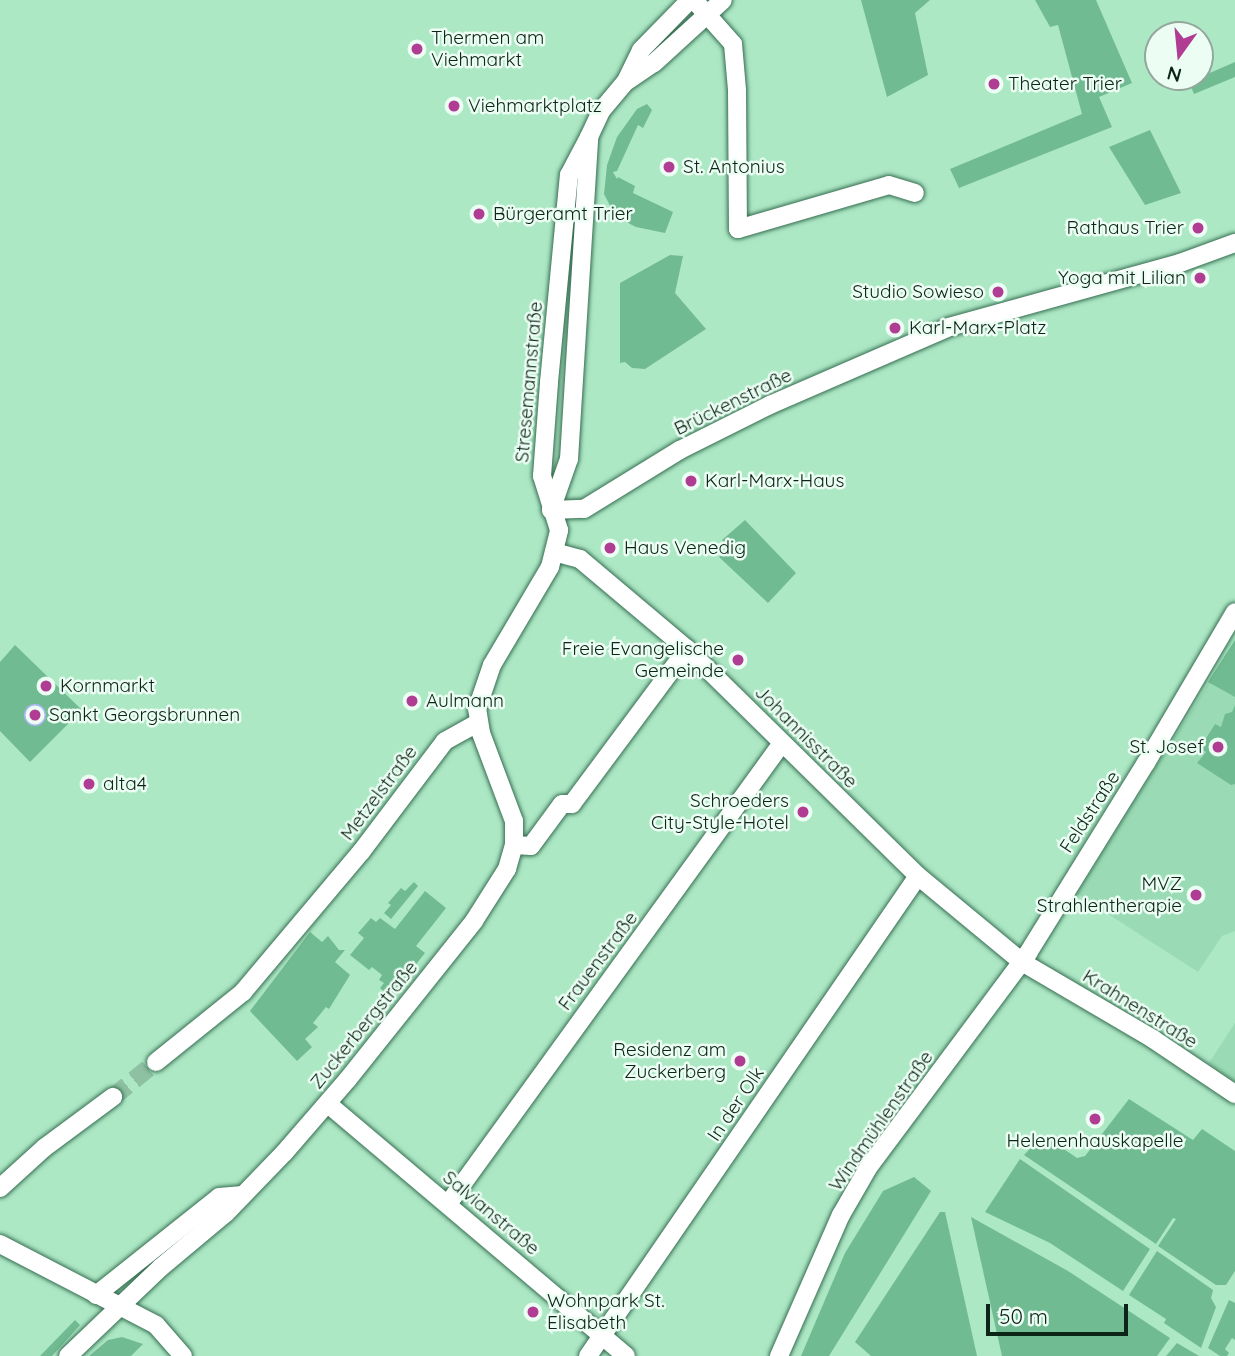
<!DOCTYPE html>
<html>
<head>
<meta charset="utf-8">
<style>
	body { margin:0 }
	#map { position:relative; width:1235px; height:1356px; overflow:hidden; background:#ade8c5; font-family:Quicksand,sans-serif }
	div>[style] { position:absolute }
	.built>* { inset:0; background:#9adbb5 }
	.green>* { inset:0; background:#71bb92 }
	.water>* { inset:0; background:#aeb6f6 }
	.round { border-radius:50% }
	.minor-tunnel>* { height:18px; margin-top:-9px; transform-origin:0; background:repeating-linear-gradient(90deg,#8dc1a2 0 18px,transparent 0 27px) }
	.roads { filter:drop-shadow(0 0 2px #366e51) drop-shadow(0 0 2px #366e51) }
	.minor>* { height:18px; margin:-9px; padding:0 9px; transform-origin:9px; border-radius:9px; background:#fff }
	.dots>* { width:19px; height:19px; translate:-50% -50%; box-sizing:border-box; border:4px solid #ecfef3; border-radius:50% }
	span { translate:-50% -50%; white-space:nowrap; text-align:center; line-height:1.15; -webkit-text-stroke:5px #ecfef3; paint-order:stroke }
	.poi-label { font-size:19px; color:#0d2418 }
	.left { translate:0 -50%; text-align:left }
	.right { translate:-100% -50%; text-align:right }
	.street-label { font-size:19px; color:#0d2418 }
	.north { position:absolute; left:1144px; top:21px; width:70px; height:70px; box-sizing:border-box; background:#ecfef3; border:2px solid #93a79b; border-radius:50%; rotate:195deg; font-size:19px; font-weight:700; line-height:28px; text-align:center; color:#0d2418 }
	.north::after { content:''; display:block; margin:auto; width:24px; height:32px; background:#b03c94; clip-path:polygon(50% 0,100% 100%,50% 72%,0 100%) }
	.scale { position:absolute; left:986px; top:1304px; width:142px; height:32px; box-sizing:border-box; border:4px solid #0d2418; border-top:0; padding-left:9px; font-size:21px; line-height:24px; white-space:nowrap; color:#0d2418; -webkit-text-stroke:5px #ecfef3; paint-order:stroke }
</style>
</head>
<body>
<div id="map">
	<div class="built">
		<div style="clip-path:polygon(1235px 640px,1235px 931px,1222px 936px,1198px 972px,1077px 894px)"></div>
		<div style="clip-path:polygon(1235px 1023px,1235px 1082px,1209px 1063px)"></div>
	</div>
	<div class="green">
		<div style="clip-path:polygon(861px 0,930px 0,915px 13px,928px 75px,887px 97px)"></div>
		<div style="clip-path:polygon(1035px 0,1096px 0,1132px 83px,1099px 97px,1112px 127px,959px 188px,950px 169px,1082px 114px,1058px 25px,1050px 27px)"></div>
		<div style="clip-path:polygon(1235px 62px,1235px 77px,1194px 94px,1189px 82px)"></div>
		<div style="clip-path:polygon(647px 104px,652px 110px,643px 128px,638px 125px,617px 171px,613px 172px,617px 179px,618px 177px,635px 186px,633px 193px,673px 212px,665px 233px,636px 227px,616px 217px,604px 194px,607px 165px,617px 137px,637px 109px)"></div>
		<div style="clip-path:polygon(1150px 130px,1181px 193px,1145px 205px,1109px 147px)"></div>
		<div style="clip-path:polygon(670px 255px,683px 256px,675px 293px,706px 329px,645px 369px,632px 368px,625px 362px,620px 363px,620px 283px)"></div>
		<div style="clip-path:polygon(745px 520px,796px 573px,768px 603px,719px 557px,729px 548px,722px 540px)"></div>
		<div style="clip-path:polygon(1235px 640px,1235px 697px,1208px 682px)"></div>
		<div style="clip-path:polygon(15px 645px,82px 710px,30px 762px,0 731px,0 662px)"></div>
		<div style="clip-path:polygon(1235px 705px,1235px 784px,1231px 785px,1197px 763px,1206px 752px,1200px 748px,1215px 724px,1221px 727px,1225px 714px,1232px 712px)"></div>
		<div style="clip-path:polygon(414px 882px,418px 886px,391px 919px,384px 913px,391px 905px,388px 903px,401px 888px,405px 891px)"></div>
		<div style="clip-path:polygon(425px 891px,446px 908px,416px 946px,425px 953px,390px 997px,380px 988px,384px 983px,379px 980px,382px 975px,372px 967px,369px 970px,350px 955px,364px 938px,358px 933px,371px 918px,376px 922px,380px 918px,395px 929px)"></div>
		<div style="clip-path:polygon(310px 932px,322px 942px,328px 936px,339px 950px,345px 950px,335px 962px,350px 975px,329px 1009px,326px 1007px,313px 1023px,318px 1027px,305px 1039px,312px 1047px,297px 1061px,250px 1011px)"></div>
		<div style="clip-path:polygon(1129px 1099px,1193px 1140px,1202px 1129px,1235px 1151px,1235px 1271px,1226px 1285px,1216px 1285px,1158px 1246px,1176px 1219px,1173px 1218px,1156px 1244px,1024px 1155px,1043px 1135px,1077px 1158px,1085px 1156px)"></div>
		<div style="clip-path:polygon(1020px 1159px,1150px 1249px,1123px 1291px,1050px 1243px,985px 1212px)"></div>
		<div style="clip-path:polygon(914px 1177px,931px 1191px,829px 1356px,801px 1356px,845px 1253px,883px 1191px)"></div>
		<div style="clip-path:polygon(940px 1212px,945px 1212px,977px 1356px,871px 1356px,855px 1342px)"></div>
		<div style="clip-path:polygon(971px 1217px,1068px 1271px,1170px 1338px,1157px 1356px,1002px 1356px)"></div>
		<div style="clip-path:polygon(1157px 1251px,1213px 1290px,1211px 1298px,1216px 1307px,1201px 1348px,1164px 1323px,1166px 1319px,1129px 1295px)"></div>
		<div style="clip-path:polygon(1229px 1300px,1235px 1303px,1235px 1340px,1232px 1338px,1225px 1349px,1229px 1353px,1227px 1356px,1220px 1356px,1208px 1348px)"></div>
		<div style="clip-path:polygon(75px 1320px,80px 1325px,52px 1356px,40px 1356px)"></div>
		<div style="clip-path:polygon(122px 1337px,143px 1344px,131px 1356px,89px 1356px,108px 1340px)"></div>
		<div style="clip-path:polygon(1177px 1343px,1199px 1356px,1166px 1356px)"></div>
	</div>
	<div class="water">
		<div class="round" style="left:24px;top:704px;width:22px;height:22px"></div>
	</div>
	<div class="minor-tunnel">
		<div style="left:113px;top:1097px;width:55px;rotate:-39.1deg"></div>
	</div>
	<div class="roads">
		<div class="minor">
			<div style="left:694px;top:0;width:59px;rotate:48.4deg"></div>
			<div style="left:733px;top:44px;width:46px;rotate:85deg"></div>
			<div style="left:737px;top:90px;width:139px;rotate:89.6deg"></div>
			<div style="left:738px;top:229px;width:157px;rotate:-16.2deg"></div>
			<div style="left:889px;top:185px;width:27px;rotate:17deg"></div>
			<div style="left:627px;top:81px;width:32px;rotate:-34deg"></div>
			<div style="left:654px;top:63px;width:93px;rotate:-42.4deg"></div>
			<div style="left:551px;top:510px;width:33px;rotate:-2deg"></div>
			<div style="left:584px;top:509px;width:113px;rotate:-31.6deg"></div>
			<div style="left:680px;top:450px;width:101px;rotate:-26.6deg"></div>
			<div style="left:770px;top:405px;width:195px;rotate:-23.5deg"></div>
			<div style="left:949px;top:327px;width:240px;rotate:-15.5deg"></div>
			<div style="left:1180px;top:263px;width:59px;rotate:-20deg"></div>
			<div style="left:551px;top:510px;width:54px;rotate:-70.6deg"></div>
			<div style="left:569px;top:459px;width:323px;rotate:-86.4deg"></div>
			<div style="left:589px;top:137px;width:29px;rotate:-65deg"></div>
			<div style="left:601px;top:111px;width:39px;rotate:-50deg"></div>
			<div style="left:626px;top:81px;width:34px;rotate:-64deg"></div>
			<div style="left:641px;top:50px;width:70px;rotate:-45.6deg"></div>
			<div style="left:554px;top:552px;width:27px;rotate:15deg"></div>
			<div style="left:580px;top:559px;width:140px;rotate:40.1deg"></div>
			<div style="left:687px;top:649px;width:324px;rotate:44.5deg"></div>
			<div style="left:918px;top:876px;width:135px;rotate:39.6deg"></div>
			<div style="left:1022px;top:962px;width:152px;rotate:30.4deg"></div>
			<div style="left:1153px;top:1039px;width:99px;rotate:33.9deg"></div>
			<div style="left:514px;top:845px;width:17px;rotate:3deg"></div>
			<div style="left:531px;top:846px;width:52px;rotate:-53.6deg"></div>
			<div style="left:562px;top:804px;width:10px"></div>
			<div style="left:572px;top:804px;width:193px;rotate:-53.4deg"></div>
			<div style="left:156px;top:1062px;width:112px;rotate:-38.8deg"></div>
			<div style="left:243px;top:992px;width:183px;rotate:-49.9deg"></div>
			<div style="left:361px;top:852px;width:139px;rotate:-52.9deg"></div>
			<div style="left:445px;top:741px;width:38px;rotate:-29deg"></div>
			<div style="left:328px;top:1104px;width:390px;rotate:40.2deg"></div>
			<div style="left:0;top:1188px;width:59px;rotate:-42.3deg"></div>
			<div style="left:44px;top:1148px;width:86px;rotate:-36.5deg"></div>
			<div style="left:448px;top:1204px;width:569px;rotate:-54.08deg"></div>
			<div style="left:0;top:1244px;width:176px;rotate:27.4deg"></div>
			<div style="left:156px;top:1325px;width:41px;rotate:48.9deg"></div>
			<div style="left:96px;top:1295px;width:157px;rotate:-38.5deg"></div>
			<div style="left:219px;top:1197px;width:21px;rotate:-5deg"></div>
			<div style="left:68px;top:1356px;width:127px;rotate:-43.7deg"></div>
			<div style="left:160px;top:1268px;width:86px;rotate:-39.8deg"></div>
			<div style="left:226px;top:1213px;width:83px;rotate:-46deg"></div>
			<div style="left:284px;top:1153px;width:98px;rotate:-49.1deg"></div>
			<div style="left:348px;top:1079px;width:202px;rotate:-51.4deg"></div>
			<div style="left:474px;top:921px;width:62px;rotate:-57.6deg"></div>
			<div style="left:507px;top:869px;width:25px;rotate:-74deg"></div>
			<div style="left:514px;top:845px;width:24px;rotate:-90deg"></div>
			<div style="left:514px;top:821px;width:94px;rotate:-110.6deg"></div>
			<div style="left:481px;top:733px;width:24px;rotate:-99deg"></div>
			<div style="left:477px;top:709px;width:46px;rotate:-71.2deg"></div>
			<div style="left:492px;top:665px;width:114px;rotate:-59.4deg"></div>
			<div style="left:550px;top:567px;width:38px;rotate:-76deg"></div>
			<div style="left:559px;top:530px;width:57px;rotate:-107.5deg"></div>
			<div style="left:542px;top:476px;width:94px;rotate:-85.7deg"></div>
			<div style="left:549px;top:382px;width:208px;rotate:-84.5deg"></div>
			<div style="left:569px;top:175px;width:43px;rotate:-62.2deg"></div>
			<div style="left:588px;top:1356px;width:582px;rotate:-55.49deg"></div>
			<div style="left:779px;top:1356px;width:154px;rotate:-66.3deg"></div>
			<div style="left:841px;top:1215px;width:54px;rotate:-60.1deg"></div>
			<div style="left:868px;top:1168px;width:268px;rotate:-53.3deg"></div>
			<div style="left:1028px;top:953px;width:224px;rotate:-58.2deg"></div>
			<div style="left:1146px;top:763px;width:175px;rotate:-59.5deg"></div>
		</div>
	</div>
	<div class="dots">
		<div style="left:417px;top:49px;background:#b03c94"></div>
		<div style="left:994px;top:84px;background:#b03c94"></div>
		<div style="left:454px;top:106px;background:#b03c94"></div>
		<div style="left:669px;top:167px;background:#b03c94"></div>
		<div style="left:479px;top:214px;background:#b03c94"></div>
		<div style="left:1198px;top:228px;background:#b03c94"></div>
		<div style="left:1200px;top:278px;background:#b03c94"></div>
		<div style="left:998px;top:292px;background:#b03c94"></div>
		<div style="left:895px;top:328px;background:#b03c94"></div>
		<div style="left:691px;top:481px;background:#b03c94"></div>
		<div style="left:610px;top:548px;background:#b03c94"></div>
		<div style="left:738px;top:660px;background:#b03c94"></div>
		<div style="left:46px;top:686px;background:#b03c94"></div>
		<div style="left:412px;top:701px;background:#b03c94"></div>
		<div style="left:35px;top:715px;background:#b03c94"></div>
		<div style="left:1218px;top:747px;background:#b03c94"></div>
		<div style="left:89px;top:784px;background:#b03c94"></div>
		<div style="left:803px;top:812px;background:#b03c94"></div>
		<div style="left:1196px;top:895px;background:#b03c94"></div>
		<div style="left:740px;top:1061px;background:#b03c94"></div>
		<div style="left:1095px;top:1119px;background:#b03c94"></div>
		<div style="left:533px;top:1312px;background:#b03c94"></div>
	</div>
	<div class="poi-label">
		<span class="left" style="left:431px;top:49px">Thermen am<br>Viehmarkt</span>
		<span class="left" style="left:1008px;top:84px">Theater Trier</span>
		<span class="left" style="left:468px;top:106px">Viehmarktplatz</span>
		<span class="left" style="left:683px;top:167px">St. Antonius</span>
		<span class="left" style="left:493px;top:214px">Bürgeramt Trier</span>
		<span class="right" style="left:1184px;top:228px">Rathaus Trier</span>
		<span class="right" style="left:1186px;top:278px">Yoga mit Lilian</span>
		<span class="right" style="left:984px;top:292px">Studio Sowieso</span>
		<span class="left" style="left:909px;top:328px">Karl-Marx-Platz</span>
		<span class="left" style="left:705px;top:481px">Karl-Marx-Haus</span>
		<span class="left" style="left:624px;top:548px">Haus Venedig</span>
		<span class="right" style="left:724px;top:660px">Freie Evangelische<br>Gemeinde</span>
		<span class="left" style="left:60px;top:686px">Kornmarkt</span>
		<span class="left" style="left:426px;top:701px">Aulmann</span>
		<span class="left" style="left:49px;top:715px">Sankt Georgsbrunnen</span>
		<span class="right" style="left:1204px;top:747px">St. Josef</span>
		<span class="left" style="left:103px;top:784px">alta4</span>
		<span class="right" style="left:789px;top:812px">Schroeders<br>City-Style-Hotel</span>
		<span class="right" style="left:1182px;top:895px">MVZ<br>Strahlentherapie</span>
		<span class="right" style="left:726px;top:1061px">Residenz am<br>Zuckerberg</span>
		<span style="left:1095px;top:1141px">Helenenhauskapelle</span>
		<span class="left" style="left:547px;top:1312px">Wohnpark St.<br>Elisabeth</span>
	</div>
	<div class="street-label">
		<span style="left:529px;top:382px;rotate:-85deg">Stresemannstraße</span>
		<span style="left:733px;top:402px;rotate:-26deg">Brückenstraße</span>
		<span style="left:806px;top:737px;rotate:45deg">Johannisstraße</span>
		<span style="left:379px;top:793px;rotate:-53deg">Metzelstraße</span>
		<span style="left:1090px;top:812px;rotate:-57deg">Feldstraße</span>
		<span style="left:598px;top:961px;rotate:-53deg">Frauenstraße</span>
		<span style="left:1140px;top:1009px;rotate:32deg">Krahnenstraße</span>
		<span style="left:364px;top:1025px;rotate:-51deg">Zuckerbergstraße</span>
		<span style="left:736px;top:1104px;rotate:-56deg">In der Olk</span>
		<span style="left:881px;top:1121px;rotate:-55deg">Windmühlenstraße</span>
		<span style="left:491px;top:1213px;rotate:40deg">Salvianstraße</span>
	</div>
	<div class="north">N</div>
	<div class="scale">50 m</div>
</div>
</body>
</html>
